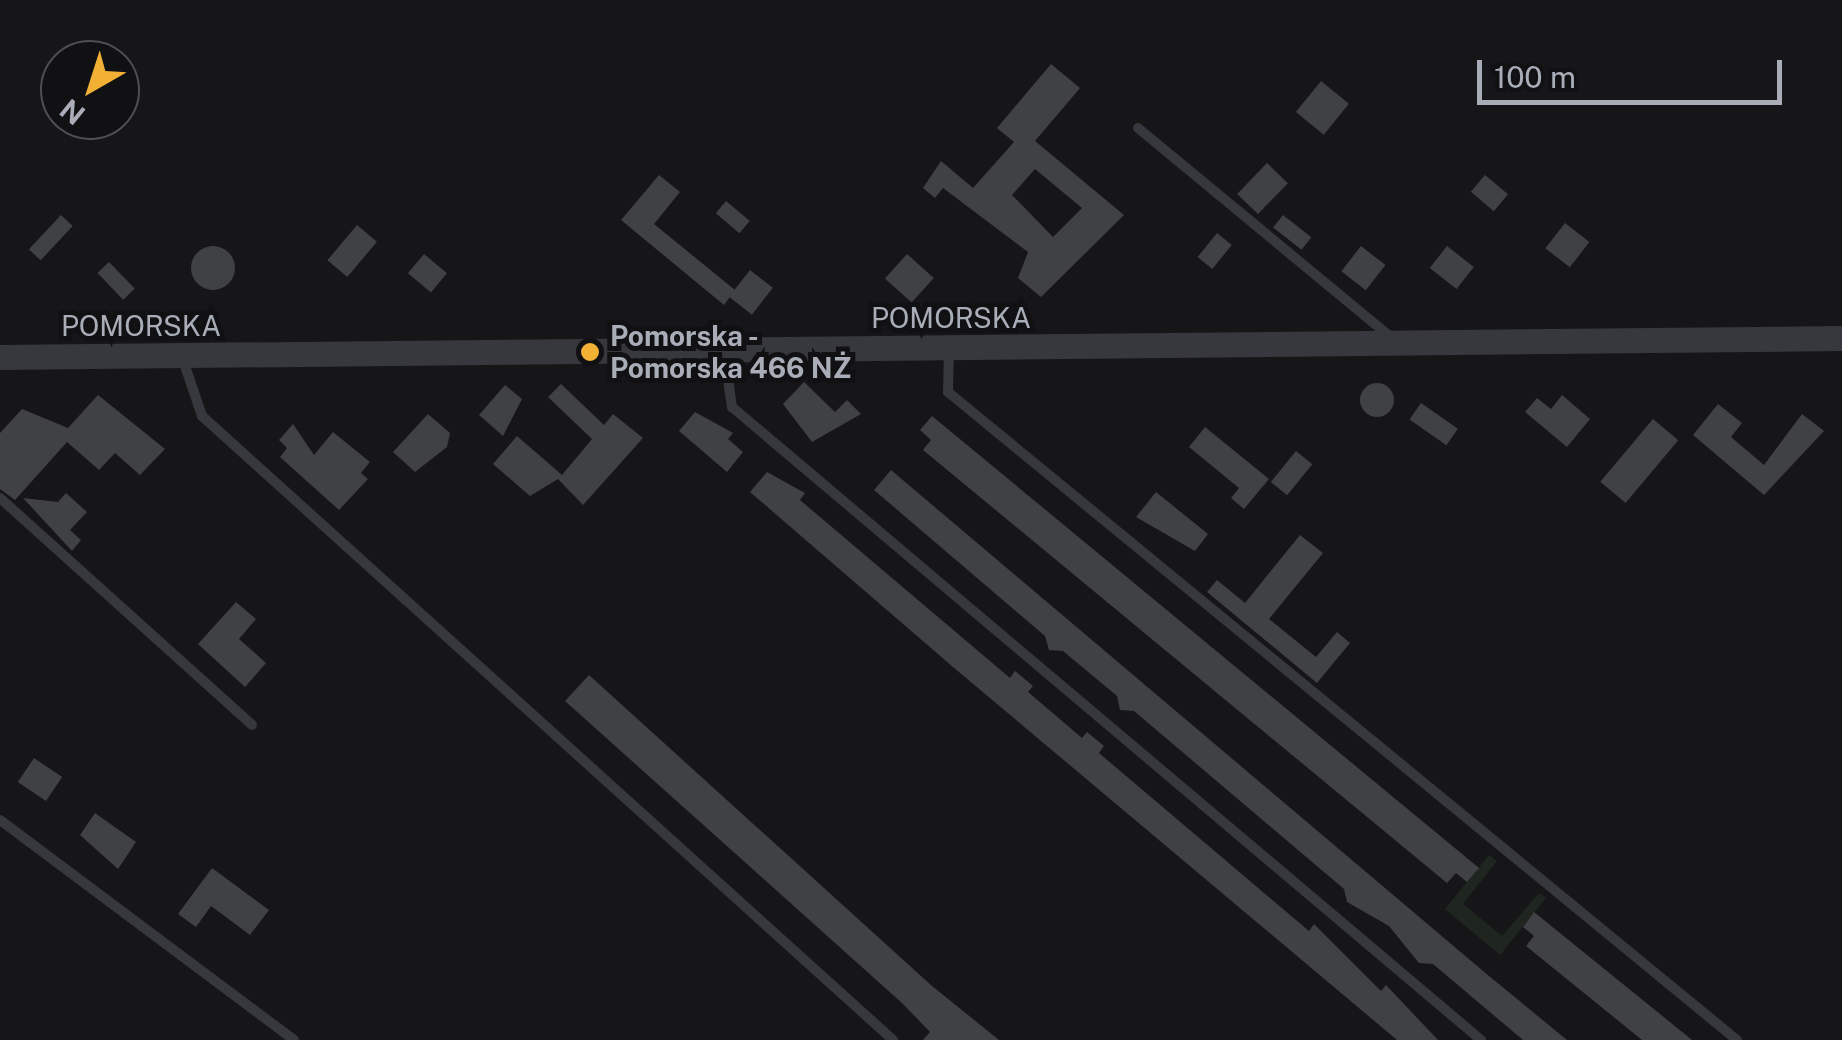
<!DOCTYPE html>
<html>
<head>
<meta charset="utf-8">
<style>
	body { margin:0 }
	#map { position:relative; width:1842px; height:1040px; overflow:hidden; background:#161618; font-family:"Public Sans",sans-serif }
	div>[style] { position:absolute }
	.green>* { inset:0; background:#1e261f }
	.building>* { inset:0; background:#404145; transform-origin:0 0 }
	.round { border-radius:50% }
	.service>* { height:10px; margin:-5px; padding:0 5px; transform-origin:5px; border-radius:5px; background:#37383d }
	.tertiary>* { height:25px; margin:-12.5px; padding:0 12.5px; transform-origin:12.5px; border-radius:12.5px; background:#37383d }
	.dots>* { width:28px; height:28px; translate:-50% -50%; box-sizing:border-box; border:5px solid #111113; border-radius:50% }
	span { translate:-50% -50%; white-space:nowrap; text-align:center; line-height:1.15; -webkit-text-stroke:10px #111113; paint-order:stroke }
	.street-label { font-size:28px; color:#a8adb8 }
	.poi-label { font-size:28px; color:#a8adb8; font-weight:700 }
	.left { translate:0 -50%; text-align:left }
	.north { position:absolute; left:40px; top:40px; width:100px; height:100px; box-sizing:border-box; background:#111113; border:2px solid #4d4f55; border-radius:50%; rotate:219deg; font-size:28px; font-weight:700; line-height:40px; text-align:center; color:#a8adb8 }
	.north::after { content:''; display:block; margin:auto; width:35px; height:45px; background:#f2b134; clip-path:polygon(50% 0,100% 100%,50% 72%,0 100%) }
	.scale { position:absolute; left:1477px; top:60px; width:305px; height:45px; box-sizing:border-box; border:5px solid #a8adb8; border-top:0; padding-left:12px; font-size:30px; line-height:35px; white-space:nowrap; color:#a8adb8; -webkit-text-stroke:8px #111113; paint-order:stroke }
</style>
</head>
<body>
<div id="map">
	<div class="green">
		<div style="clip-path:polygon(1489px 855px,1497px 861px,1463px 904px,1502px 936px,1539px 893px,1546px 898px,1500px 955px,1445px 909px)"></div>
	</div>
	<div class="building">
		<div style="clip-path:polygon(evenodd,1051px 64px,1080px 88px,1035px 141px,1124px 215px,1041px 297px,1018px 278px,1028px 252px,943px 188px,935px 198px,923px 188px,941px 161px,973px 188px,1014px 142px,997px 128px,1051px 64px,1035px 169px,1082px 208px,1053px 237px,1012px 195px,1035px 169px)"></div>
		<div style="left:1321px;top:81px;width:36px;height:40px;rotate:39deg"></div>
		<div style="left:1267px;top:163px;width:29px;height:43px;rotate:44deg"></div>
		<div style="clip-path:polygon(659px 175px,680px 192px,654px 224px,735px 290px,724px 305px,621px 220px)"></div>
		<div style="left:1485px;top:175px;width:30px;height:22px;rotate:40deg"></div>
		<div style="left:726px;top:201px;width:31px;height:16px;rotate:40deg"></div>
		<div style="left:61px;top:215px;width:16px;height:47px;rotate:43deg"></div>
		<div style="left:1283px;top:215px;width:36px;height:16px;rotate:38deg"></div>
		<div style="left:1565px;top:223px;width:31px;height:32px;rotate:38deg"></div>
		<div style="left:357px;top:225px;width:26px;height:46px;rotate:40deg"></div>
		<div style="left:1217px;top:233px;width:19px;height:31px;rotate:39deg"></div>
		<div style="left:1361px;top:246px;width:31px;height:32px;rotate:38deg"></div>
		<div style="left:1447px;top:246px;width:34px;height:28px;rotate:38deg"></div>
		<div class="round" style="left:191px;top:246px;width:44px;height:44px"></div>
		<div style="left:424px;top:254px;width:30px;height:25px;rotate:40deg"></div>
		<div style="left:907px;top:254px;width:36px;height:33px;rotate:42deg"></div>
		<div style="left:109px;top:262px;width:37px;height:16px;rotate:46deg"></div>
		<div style="left:750px;top:270px;width:29px;height:34px;rotate:38deg"></div>
		<div style="clip-path:polygon(804px 382px,835px 412px,847px 400px,861px 414px,812px 442px,783px 404px)"></div>
		<div class="round" style="left:1360px;top:383px;width:34px;height:34px"></div>
		<div style="clip-path:polygon(561px 384px,604px 425px,613px 414px,643px 438px,583px 505px,558px 479px,530px 496px,493px 464px,517px 436px,562px 475px,592px 439px,548px 397px)"></div>
		<div style="clip-path:polygon(505px 385px,522px 399px,503px 436px,479px 415px)"></div>
		<div style="clip-path:polygon(98px 395px,165px 449px,140px 475px,115px 453px,99px 470px,67px 442px,15px 500px,0 489px,0 433px,22px 409px,68px 428px)"></div>
		<div style="clip-path:polygon(1562px 395px,1590px 419px,1567px 447px,1525px 412px,1537px 398px,1551px 409px)"></div>
		<div style="left:1421px;top:403px;width:45px;height:20px;rotate:35deg"></div>
		<div style="clip-path:polygon(1718px 404px,1742px 423px,1731px 437px,1764px 465px,1802px 414px,1824px 431px,1764px 495px,1693px 435px)"></div>
		<div style="clip-path:polygon(695px 412px,733px 433px,728px 439px,743px 452px,727px 472px,679px 431px)"></div>
		<div style="clip-path:polygon(428px 414px,450px 433px,447px 447px,415px 472px,393px 452px)"></div>
		<div style="clip-path:polygon(932px 416px,1479px 868px,1467px 882px,1456px 873px,1447px 883px,923px 450px,931px 440px,920px 430px)"></div>
		<div style="left:1653px;top:419px;width:33px;height:82px;rotate:40deg"></div>
		<div style="clip-path:polygon(293px 424px,314px 455px,333px 432px,370px 462px,361px 473px,368px 479px,339px 510px,280px 457px,287px 448px,279px 440px)"></div>
		<div style="clip-path:polygon(1205px 427px,1269px 479px,1244px 509px,1231px 498px,1239px 488px,1189px 447px)"></div>
		<div style="left:1296px;top:451px;width:21px;height:40px;rotate:39deg"></div>
		<div style="clip-path:polygon(891px 470px,1489px 976px,1567px 1040px,1523px 1040px,1433px 964px,1419px 963px,1389px 926px,1347px 902px,1344px 889px,1134px 711px,1120px 710px,1117px 696px,1063px 651px,1049px 650px,1045px 636px,874px 490px)"></div>
		<div style="clip-path:polygon(767px 472px,805px 493px,800px 500px,1010px 678px,1015px 671px,1033px 686px,1028px 692px,1082px 738px,1087px 732px,1104px 746px,1099px 753px,1309px 931px,1314px 924px,1381px 991px,1386px 985px,1438px 1040px,1397px 1040px,953px 667px,750px 492px)"></div>
		<div style="clip-path:polygon(1156px 492px,1208px 534px,1195px 551px,1136px 517px)"></div>
		<div style="clip-path:polygon(66px 493px,87px 512px,70px 530px,81px 540px,72px 551px,23px 498px,58px 502px)"></div>
		<div style="clip-path:polygon(1300px 535px,1323px 553px,1269px 619px,1316px 657px,1337px 632px,1350px 643px,1317px 683px,1207px 592px,1217px 580px,1245px 603px)"></div>
		<div style="clip-path:polygon(236px 602px,256px 619px,239px 639px,266px 663px,245px 687px,198px 644px)"></div>
		<div style="clip-path:polygon(589px 675px,932px 986px,999px 1040px,923px 1040px,930px 1032px,902px 1003px,565px 701px)"></div>
		<div style="left:34px;top:758px;width:34px;height:29px;rotate:34deg"></div>
		<div style="clip-path:polygon(95px 813px,136px 842px,118px 869px,80px 835px)"></div>
		<div style="clip-path:polygon(212px 868px,269px 910px,250px 935px,211px 906px,196px 927px,178px 914px)"></div>
		<div style="clip-path:polygon(1534px 912px,1618px 980px,1692px 1040px,1642px 1040px,1626px 1027px,1526px 946px,1534px 936px,1523px 927px)"></div>
	</div>
	<div class="service">
		<div style="left:1138px;top:128px;width:328px;rotate:39.6deg"></div>
		<div style="left:949px;top:348px;width:44px;rotate:91.3deg"></div>
		<div style="left:948px;top:392px;width:1021px;rotate:39.4deg"></div>
		<div style="left:724px;top:351px;width:57px;rotate:81.9deg"></div>
		<div style="left:732px;top:407px;width:981px;rotate:40.2deg"></div>
		<div style="left:182px;top:357px;width:62px;rotate:71.3deg"></div>
		<div style="left:202px;top:416px;width:931px;rotate:42.08deg"></div>
		<div style="left:0;top:498px;width:339px;rotate:42deg"></div>
		<div style="left:0;top:820px;width:367px;rotate:36.8deg"></div>
	</div>
	<div class="tertiary">
		<div style="left:0;top:357px;width:1842px;rotate:-0.59deg"></div>
	</div>
	<div class="dots">
		<div style="left:590px;top:352px;background:#f2b134"></div>
	</div>
	<div class="street-label">
		<span style="left:951px;top:318px">POMORSKA</span>
		<span style="left:141px;top:326px">POMORSKA</span>
	</div>
	<div class="poi-label">
		<span class="left" style="left:610px;top:352px">Pomorska -<br>Pomorska 466 NŻ</span>
	</div>
	<div class="north">N</div>
	<div class="scale">100 m</div>
</div>
</body>
</html>
